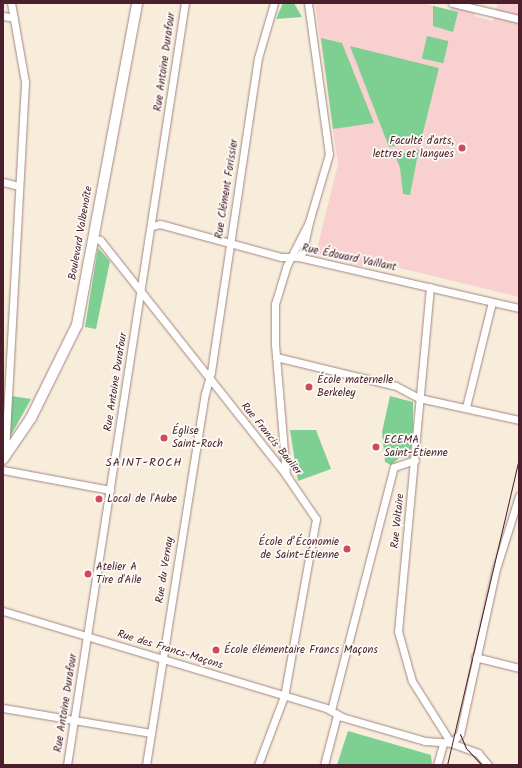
<!DOCTYPE html>
<html>
<head>
<meta charset="utf-8">
<style>
	body { margin:0 }
	#map { position:relative; width:522px; height:768px; overflow:hidden; background:#f8ecdb; font-family:Kalam,sans-serif }
	div>[style] { position:absolute }
	.built>* { inset:0; background:#f7d0cf }
	.green>* { inset:0; background:#7dd092; transform-origin:0 0 }
	.roads { filter:drop-shadow(0 0 1px #a18683) drop-shadow(0 0 1px #a18683) }
	.minor>* { height:7px; margin:-3.5px; padding:0 3.5px; transform-origin:3.5px; border-radius:3.5px; background:#fff }
	.secondary>* { height:10px; margin:-5px; padding:0 5px; transform-origin:5px; border-radius:5px; background:#fff }
	.tram>* { height:1px; margin:-0.5px; padding:0 0.5px; transform-origin:0.5px; border-radius:0.5px; background:#4a1f2b }
	.dots>* { width:11px; height:11px; translate:-50% -50%; box-sizing:border-box; border:2px solid #fdfcf7; border-radius:50% }
	span { translate:-50% -50%; white-space:nowrap; text-align:center; line-height:1.15; -webkit-text-stroke:3.5px #fdfcf7; paint-order:stroke }
	.street-label { font-size:11px; color:#4a1f2b }
	.poi-label { font-size:11px; color:#4a1f2b }
	.right { translate:-100% -50%; text-align:right }
	.left { translate:0 -50%; text-align:left }
	.neighbourhood-label { font-size:12px; color:#4a1f2b; letter-spacing:1px }
	.frame { position:absolute; inset:0; border:4px solid #4a1f2b; pointer-events:none }
</style>
</head>
<body>
<div id="map">
	<div class="built">
		<div style="clip-path:polygon(315px 3px,421px 3px,451px 10px,453px 3px,477px 3px,474px 16px,493px 21px,498px 3px,519px 3px,519px 297px,367px 260px,365px 267px,316px 253px,338px 164px)"></div>
	</div>
	<div class="green">
		<div style="clip-path:polygon(283px 3px,294px 3px,302px 17px,276px 19px)"></div>
		<div style="clip-path:polygon(433px 6px,458px 12px,453px 32px,433px 26px)"></div>
		<div style="left:427px;top:36px;width:22px;height:23px;rotate:13deg"></div>
		<div style="clip-path:polygon(321px 38px,342px 43px,374px 123px,333px 129px)"></div>
		<div style="clip-path:polygon(350px 46px,439px 68px,421px 141px,389px 147px)"></div>
		<div style="clip-path:polygon(419px 149px,410px 195px,403px 194px,400px 168px,395px 155px)"></div>
		<div style="clip-path:polygon(98px 248px,110px 261px,96px 329px,85px 327px)"></div>
		<div style="clip-path:polygon(12px 396px,31px 399px,11px 435px,10px 434px)"></div>
		<div style="clip-path:polygon(390px 396px,413px 402px,413px 427px,410px 457px,399px 458px,391px 465px,385px 462px,382px 432px)"></div>
		<div style="clip-path:polygon(290px 430px,316px 430px,331px 469px,298px 481px)"></div>
		<div style="clip-path:polygon(348px 731px,431px 755px,432px 765px,337px 765px)"></div>
	</div>
	<div class="roads">
		<div class="minor">
			<div style="left:308px;top:3px;width:152px;rotate:82.1deg"></div>
			<div style="left:329px;top:154px;width:71px;rotate:106.4deg"></div>
			<div style="left:452px;top:3px;width:69px;rotate:13.4deg"></div>
			<div style="left:3px;top:16px;width:11px;rotate:10deg"></div>
			<div style="left:3px;top:182px;width:16px;rotate:14deg"></div>
			<div style="left:152px;top:226px;width:8px;rotate:-14deg"></div>
			<div style="left:160px;top:224px;width:125px;rotate:15.3deg"></div>
			<div style="left:281px;top:257px;width:17px"></div>
			<div style="left:298px;top:257px;width:227px;rotate:13deg"></div>
			<div style="left:92px;top:238px;width:8px;rotate:14deg"></div>
			<div style="left:100px;top:240px;width:300px;rotate:51.6deg"></div>
			<div style="left:286px;top:475px;width:53px;rotate:55.7deg"></div>
			<div style="left:316px;top:519px;width:180px;rotate:100.2deg"></div>
			<div style="left:284px;top:696px;width:74px;rotate:110.6deg"></div>
			<div style="left:430px;top:287px;width:345px;rotate:95.3deg"></div>
			<div style="left:398px;top:631px;width:52px;rotate:74.4deg"></div>
			<div style="left:412px;top:681px;width:73px;rotate:57.8deg"></div>
			<div style="left:276px;top:357px;width:123px;rotate:13.6deg"></div>
			<div style="left:396px;top:386px;width:26px;rotate:28deg"></div>
			<div style="left:419px;top:398px;width:102px;rotate:12.4deg"></div>
			<div style="left:466px;top:407px;width:108px;rotate:-76.1deg"></div>
			<div style="left:5px;top:452px;width:371px;rotate:-86.9deg"></div>
			<div style="left:25px;top:82px;width:80px;rotate:-100deg"></div>
			<div style="left:3px;top:470px;width:109px;rotate:10.6deg"></div>
			<div style="left:286px;top:475px;width:130px;rotate:-94.8deg"></div>
			<div style="left:275px;top:345px;width:41px;rotate:-90deg"></div>
			<div style="left:275px;top:304px;width:39px;rotate:-73deg"></div>
			<div style="left:286px;top:267px;width:51px;rotate:-62.9deg"></div>
			<div style="left:309px;top:222px;width:30px;rotate:102deg"></div>
			<div style="left:303px;top:251px;width:8px;rotate:130deg"></div>
			<div style="left:3px;top:611px;width:337px;rotate:16.7deg"></div>
			<div style="left:326px;top:708px;width:18px;rotate:29deg"></div>
			<div style="left:342px;top:717px;width:86px;rotate:16.1deg"></div>
			<div style="left:425px;top:741px;width:26px;rotate:4deg"></div>
			<div style="left:451px;top:743px;width:29px;rotate:20deg"></div>
			<div style="left:478px;top:753px;width:16px;rotate:50deg"></div>
			<div style="left:475px;top:657px;width:45px;rotate:14deg"></div>
			<div style="left:3px;top:708px;width:150px;rotate:9.6deg"></div>
			<div style="left:331px;top:710px;width:251px;rotate:-75.5deg"></div>
			<div style="left:394px;top:467px;width:22px;rotate:-18deg"></div>
			<div style="left:451px;top:743px;width:13px;rotate:-45deg"></div>
			<div style="left:460px;top:734px;width:169px;rotate:-77.7deg"></div>
			<div style="left:496px;top:569px;width:77px;rotate:-72.5deg"></div>
			<div style="left:67px;top:765px;width:771px;rotate:-81.2deg"></div>
			<div style="left:146px;top:765px;width:376px;rotate:-81deg"></div>
			<div style="left:205px;top:394px;width:23px;rotate:-75deg"></div>
			<div style="left:211px;top:372px;width:317px;rotate:-81.5deg"></div>
			<div style="left:258px;top:58px;width:57px;rotate:-73.8deg"></div>
			<div style="left:324px;top:765px;width:52px;rotate:-75.4deg"></div>
			<div style="left:437px;top:765px;width:22px;rotate:-74deg"></div>
		</div>
		<div class="secondary">
			<div style="left:3px;top:459px;width:50px;rotate:-55.7deg"></div>
			<div style="left:31px;top:418px;width:104px;rotate:-63.7deg"></div>
			<div style="left:77px;top:325px;width:328px;rotate:-79.4deg"></div>
		</div>
	</div>
	<div class="tram">
		<div style="left:460px;top:734px;width:15px;rotate:67deg"></div>
		<div style="left:466px;top:748px;width:23px;rotate:47deg"></div>
		<div style="left:447px;top:765px;width:316px;rotate:-76.8deg"></div>
	</div>
	<div class="dots">
		<div style="left:462px;top:148px;background:#d1495b"></div>
		<div style="left:309px;top:387px;background:#d1495b"></div>
		<div style="left:164px;top:438px;background:#d1495b"></div>
		<div style="left:376px;top:447px;background:#d1495b"></div>
		<div style="left:99px;top:499px;background:#d1495b"></div>
		<div style="left:347px;top:549px;background:#d1495b"></div>
		<div style="left:88px;top:574px;background:#d1495b"></div>
		<div style="left:216px;top:650px;background:#d1495b"></div>
	</div>
	<div class="street-label">
		<span style="left:165px;top:62px;rotate:-82deg">Rue Antoine Durafour</span>
		<span style="left:227px;top:189px;rotate:-81deg">Rue Clément Forissier</span>
		<span style="left:81px;top:233px;rotate:-80deg">Boulevard Valbenoîte</span>
		<span style="left:349px;top:258px;rotate:12deg">Rue Édouard Vaillant</span>
		<span style="left:116px;top:382px;rotate:-81deg">Rue Antoine Durafour</span>
		<span style="left:271px;top:439px;rotate:51deg">Rue Francis Baulier</span>
		<span style="left:398px;top:521px;rotate:-84deg">Rue Voltaire</span>
		<span style="left:165px;top:570px;rotate:-81deg">Rue du Vernay</span>
		<span style="left:170px;top:650px;rotate:17deg">Rue des Francs-Maçons</span>
		<span style="left:66px;top:703px;rotate:-81deg">Rue Antoine Durafour</span>
	</div>
	<div class="poi-label">
		<span class="right" style="left:454px;top:148px">Faculté d'arts,<br>lettres et langues</span>
		<span class="left" style="left:317px;top:387px">École maternelle<br>Berkeley</span>
		<span class="left" style="left:172px;top:438px">Église<br>Saint-Roch</span>
		<span class="left" style="left:384px;top:447px">ECEMA<br>Saint-Étienne</span>
		<span class="left" style="left:107px;top:499px">Local de l'Aube</span>
		<span class="right" style="left:339px;top:549px">École d’Économie<br>de Saint-Étienne</span>
		<span class="left" style="left:96px;top:574px">Atelier A<br>Tire d'Aile</span>
		<span class="left" style="left:224px;top:650px">École élémentaire Francs Maçons</span>
	</div>
	<div class="neighbourhood-label">
		<span style="left:144px;top:463px">SAINT-ROCH</span>
	</div>
	<div class="frame"></div>
</div>
</body>
</html>
